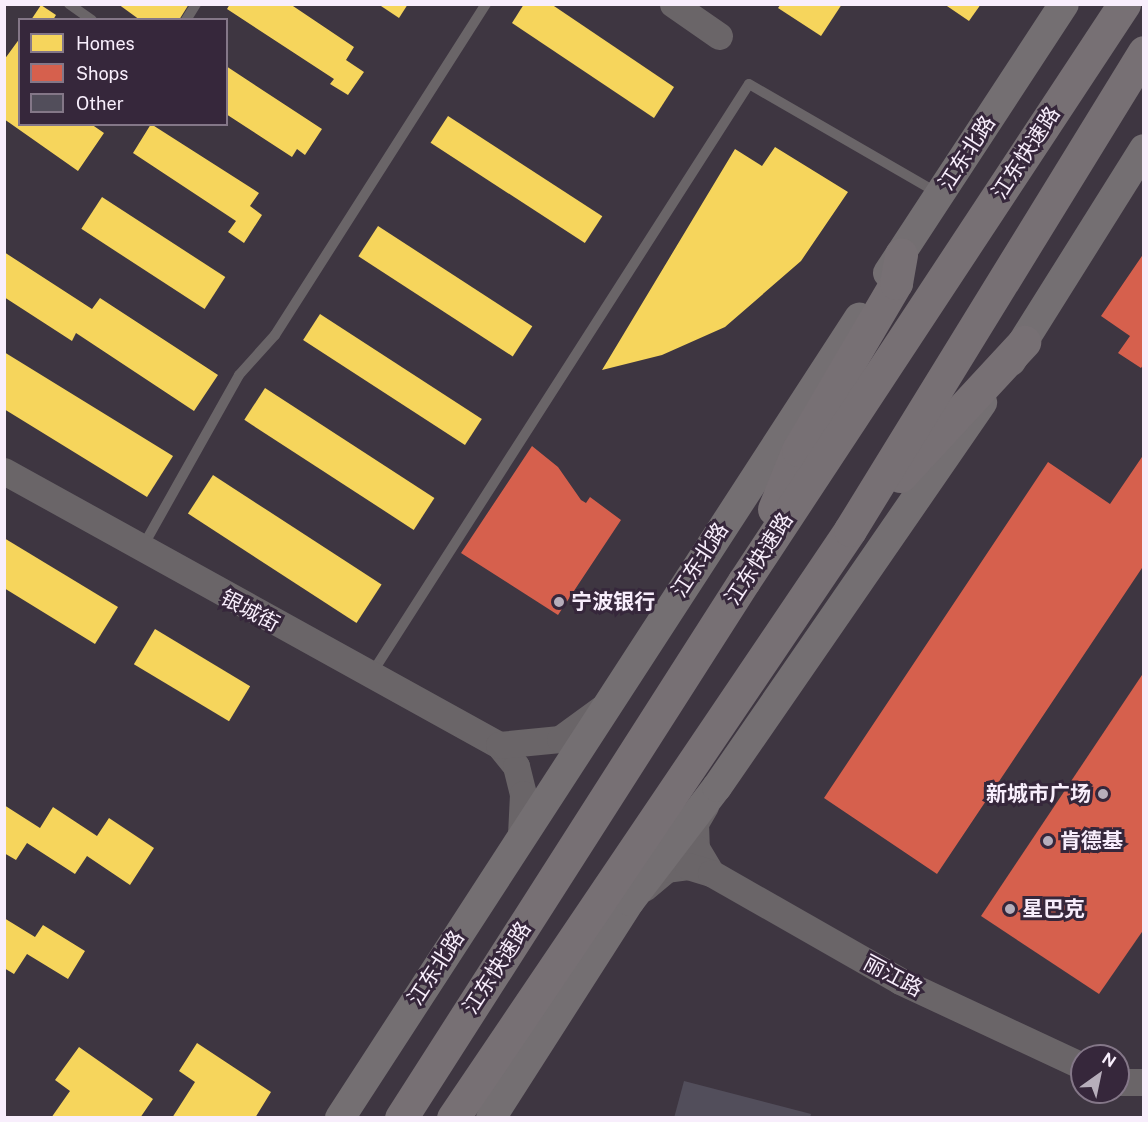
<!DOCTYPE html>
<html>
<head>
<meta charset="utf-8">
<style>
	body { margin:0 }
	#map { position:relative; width:1148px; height:1122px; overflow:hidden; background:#3e3641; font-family:"Public Sans","Noto Sans SC",sans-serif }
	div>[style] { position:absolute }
	.homes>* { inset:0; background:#f6d55c; transform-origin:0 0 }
	.shops>* { inset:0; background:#d6604d }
	.building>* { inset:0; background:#524e5b }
	.service>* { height:10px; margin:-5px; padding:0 5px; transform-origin:5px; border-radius:5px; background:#6a6568 }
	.tertiary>* { height:27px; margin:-13.5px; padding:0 13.5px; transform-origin:13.5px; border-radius:13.5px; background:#6a6568 }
	.secondary>* { height:30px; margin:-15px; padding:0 15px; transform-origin:15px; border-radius:15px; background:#746f72 }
	.trunk>* { height:33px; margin:-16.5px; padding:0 16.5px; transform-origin:16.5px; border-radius:16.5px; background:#777074 }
	.dots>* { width:16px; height:16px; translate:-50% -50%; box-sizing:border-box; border:3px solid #36273b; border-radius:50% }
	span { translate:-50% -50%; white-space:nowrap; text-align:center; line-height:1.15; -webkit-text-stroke:6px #36273b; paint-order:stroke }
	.street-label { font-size:21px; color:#f8eefc }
	.poi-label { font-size:21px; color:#f8eefc; font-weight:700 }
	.left { translate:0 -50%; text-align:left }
	.right { translate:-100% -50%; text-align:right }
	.frame { position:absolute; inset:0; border:6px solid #f8eefc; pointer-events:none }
	.legend { position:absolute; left:18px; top:18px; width:210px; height:108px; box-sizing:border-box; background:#36273b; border:2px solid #847788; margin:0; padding:8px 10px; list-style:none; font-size:18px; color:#f8eefc }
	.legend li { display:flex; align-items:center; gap:12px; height:30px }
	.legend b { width:30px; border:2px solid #847788 }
	.north { position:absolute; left:1070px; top:1044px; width:60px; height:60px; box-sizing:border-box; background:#36273b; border:2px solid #847788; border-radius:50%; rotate:33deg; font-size:16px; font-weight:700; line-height:24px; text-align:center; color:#f8eefc }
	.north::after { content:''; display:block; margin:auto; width:21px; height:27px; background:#b7aebb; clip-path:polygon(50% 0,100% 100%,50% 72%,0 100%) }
</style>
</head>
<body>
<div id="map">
	<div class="homes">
		<div style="clip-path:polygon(118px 4px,189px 4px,179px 20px,140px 20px)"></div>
		<div style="clip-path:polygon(230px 4px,290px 4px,354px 47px,346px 60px,364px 72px,348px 95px,330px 84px,334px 79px,227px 9px)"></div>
		<div style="clip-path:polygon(378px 4px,408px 4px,399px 18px)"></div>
		<div style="clip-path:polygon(524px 4px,551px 4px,674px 87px,654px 118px,512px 23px)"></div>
		<div style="clip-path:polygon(781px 4px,842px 4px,821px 36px,778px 8px)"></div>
		<div style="clip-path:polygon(944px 4px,981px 4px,969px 21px)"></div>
		<div style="clip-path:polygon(41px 5px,56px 15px,53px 20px,31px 20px)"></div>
		<div style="clip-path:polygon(20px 38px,20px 124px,91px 124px,104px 133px,78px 171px,4px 119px,4px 60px)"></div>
		<div style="clip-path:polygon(226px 66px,322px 129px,305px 155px,297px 149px,292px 157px,226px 114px)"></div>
		<div style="left:448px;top:116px;width:184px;height:32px;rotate:33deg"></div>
		<div style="clip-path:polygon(151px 124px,259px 193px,250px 206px,262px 215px,244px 243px,228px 232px,236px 221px,133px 153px)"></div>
		<div style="clip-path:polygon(775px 147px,848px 192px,801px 261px,725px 327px,662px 355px,602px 370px,735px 149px,762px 166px)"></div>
		<div style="left:102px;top:197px;width:147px;height:38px;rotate:33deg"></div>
		<div style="left:378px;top:226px;width:184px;height:36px;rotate:33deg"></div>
		<div style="clip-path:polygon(4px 252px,92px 309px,100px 298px,218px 375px,194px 411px,76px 333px,72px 341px,4px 297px)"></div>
		<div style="left:320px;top:314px;width:193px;height:31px;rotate:33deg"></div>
		<div style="clip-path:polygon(4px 352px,173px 456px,147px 497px,4px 409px)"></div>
		<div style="left:265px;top:388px;width:202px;height:38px;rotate:33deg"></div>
		<div style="left:213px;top:475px;width:201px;height:46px;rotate:33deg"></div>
		<div style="clip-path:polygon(4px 538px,118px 607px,95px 644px,4px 588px)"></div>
		<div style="left:155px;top:629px;width:111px;height:41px;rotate:31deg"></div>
		<div style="clip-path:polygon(4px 805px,40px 828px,53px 807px,97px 836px,109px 818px,154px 848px,130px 885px,87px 856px,75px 874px,27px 843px,16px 860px,4px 853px)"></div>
		<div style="clip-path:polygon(4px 918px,35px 937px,43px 925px,85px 951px,68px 979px,27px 954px,14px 974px,4px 968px)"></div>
		<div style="clip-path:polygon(197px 1043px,271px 1092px,255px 1118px,172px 1118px,195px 1082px,179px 1071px)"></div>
		<div style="clip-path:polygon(79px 1047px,153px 1099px,140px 1118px,51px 1118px,70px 1091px,55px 1080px)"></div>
	</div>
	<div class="shops">
		<div style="clip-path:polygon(1144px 253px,1144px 364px,1141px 368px,1118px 353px,1130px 336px,1101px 316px)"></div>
		<div style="clip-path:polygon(532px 446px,558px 467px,581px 500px,586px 503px,590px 497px,621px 520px,558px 615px,461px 553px)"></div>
		<div style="clip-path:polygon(1144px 454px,1144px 565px,937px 874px,824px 798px,1048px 462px,1110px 504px)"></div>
		<div style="clip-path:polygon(1144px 672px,1144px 929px,1099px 994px,981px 916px)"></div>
	</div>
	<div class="building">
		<div style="clip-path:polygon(684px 1081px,811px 1114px,810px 1118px,674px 1118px)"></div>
	</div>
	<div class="service">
		<div style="left:69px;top:4px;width:28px;rotate:35deg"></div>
		<div style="left:186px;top:20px;width:19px;rotate:-58deg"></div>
		<div style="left:142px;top:548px;width:198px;rotate:-60.7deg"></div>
		<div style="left:239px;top:375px;width:54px;rotate:-48deg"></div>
		<div style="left:275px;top:335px;width:393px;rotate:-57.5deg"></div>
		<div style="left:372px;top:673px;width:699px;rotate:-57.38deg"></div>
		<div style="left:749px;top:84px;width:218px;rotate:30deg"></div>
	</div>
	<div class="tertiary">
		<div style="left:673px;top:4px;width:56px;rotate:34.8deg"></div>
		<div style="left:4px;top:471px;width:566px;rotate:28.97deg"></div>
		<div style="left:499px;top:745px;width:27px;rotate:51deg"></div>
		<div style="left:516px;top:766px;width:29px;rotate:76deg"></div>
		<div style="left:523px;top:794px;width:41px;rotate:92.8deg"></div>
		<div style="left:499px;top:745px;width:61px;rotate:-5.6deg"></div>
		<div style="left:560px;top:739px;width:51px;rotate:-36.2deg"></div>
		<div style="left:705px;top:806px;width:20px;rotate:120deg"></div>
		<div style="left:695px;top:823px;width:25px;rotate:88deg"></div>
		<div style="left:696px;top:848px;width:29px;rotate:59deg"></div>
		<div style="left:644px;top:888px;width:30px;rotate:-40deg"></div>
		<div style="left:667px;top:869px;width:21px;rotate:-8deg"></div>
		<div style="left:688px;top:866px;width:24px;rotate:17deg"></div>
		<div style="left:711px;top:873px;width:218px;rotate:29.7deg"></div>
		<div style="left:900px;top:981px;width:201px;rotate:25deg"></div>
		<div style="left:1118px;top:1082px;width:26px"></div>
	</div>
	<div class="secondary">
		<div style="left:888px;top:273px;width:321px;rotate:-56.8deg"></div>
		<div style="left:1011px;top:361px;width:250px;rotate:-57.9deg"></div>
		<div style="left:340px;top:1118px;width:954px;rotate:-57.03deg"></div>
		<div style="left:491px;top:1118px;width:258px;rotate:-57.4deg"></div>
		<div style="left:630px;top:901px;width:143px;rotate:-52.7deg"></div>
		<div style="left:717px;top:787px;width:467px;rotate:-55.4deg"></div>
	</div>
	<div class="trunk">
		<div style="left:900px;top:476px;width:183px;rotate:-47.2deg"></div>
		<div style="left:774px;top:509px;width:64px;rotate:-67.9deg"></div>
		<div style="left:798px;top:450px;width:194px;rotate:-59.6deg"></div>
		<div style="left:896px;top:283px;width:29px;rotate:-80deg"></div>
		<div style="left:401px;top:1118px;width:637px;rotate:-57.43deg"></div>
		<div style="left:744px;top:581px;width:691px;rotate:-56.63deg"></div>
		<div style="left:453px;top:1118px;width:709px;rotate:-55.97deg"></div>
		<div style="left:850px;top:530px;width:561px;rotate:-58.41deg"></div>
	</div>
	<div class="dots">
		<div style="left:559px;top:602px;background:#b7aebb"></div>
		<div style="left:1103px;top:794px;background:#b7aebb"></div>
		<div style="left:1048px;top:841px;background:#b7aebb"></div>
		<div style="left:1010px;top:909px;background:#b7aebb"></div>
	</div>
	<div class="street-label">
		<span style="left:967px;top:153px;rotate:-57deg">江东北路</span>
		<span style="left:1026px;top:153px;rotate:-57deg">江东快速路</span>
		<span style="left:759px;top:559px;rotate:-57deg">江东快速路</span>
		<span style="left:700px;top:560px;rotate:-57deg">江东北路</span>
		<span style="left:250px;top:611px;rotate:28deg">银城街</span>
		<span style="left:436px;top:968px;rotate:-57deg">江东北路</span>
		<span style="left:497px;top:968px;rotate:-57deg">江东快速路</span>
		<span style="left:893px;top:976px;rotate:28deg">丽江路</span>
	</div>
	<div class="poi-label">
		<span class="left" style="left:571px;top:602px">宁波银行</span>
		<span class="right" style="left:1091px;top:794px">新城市广场</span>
		<span class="left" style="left:1060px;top:841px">肯德基</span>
		<span class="left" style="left:1022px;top:909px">星巴克</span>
	</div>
	<div class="frame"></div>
	<ul class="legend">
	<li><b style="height:16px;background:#f6d55c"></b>Homes</li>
	<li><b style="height:16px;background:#d6604d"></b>Shops</li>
	<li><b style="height:16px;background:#524e5b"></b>Other</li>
	</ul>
	<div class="north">N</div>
</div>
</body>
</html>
